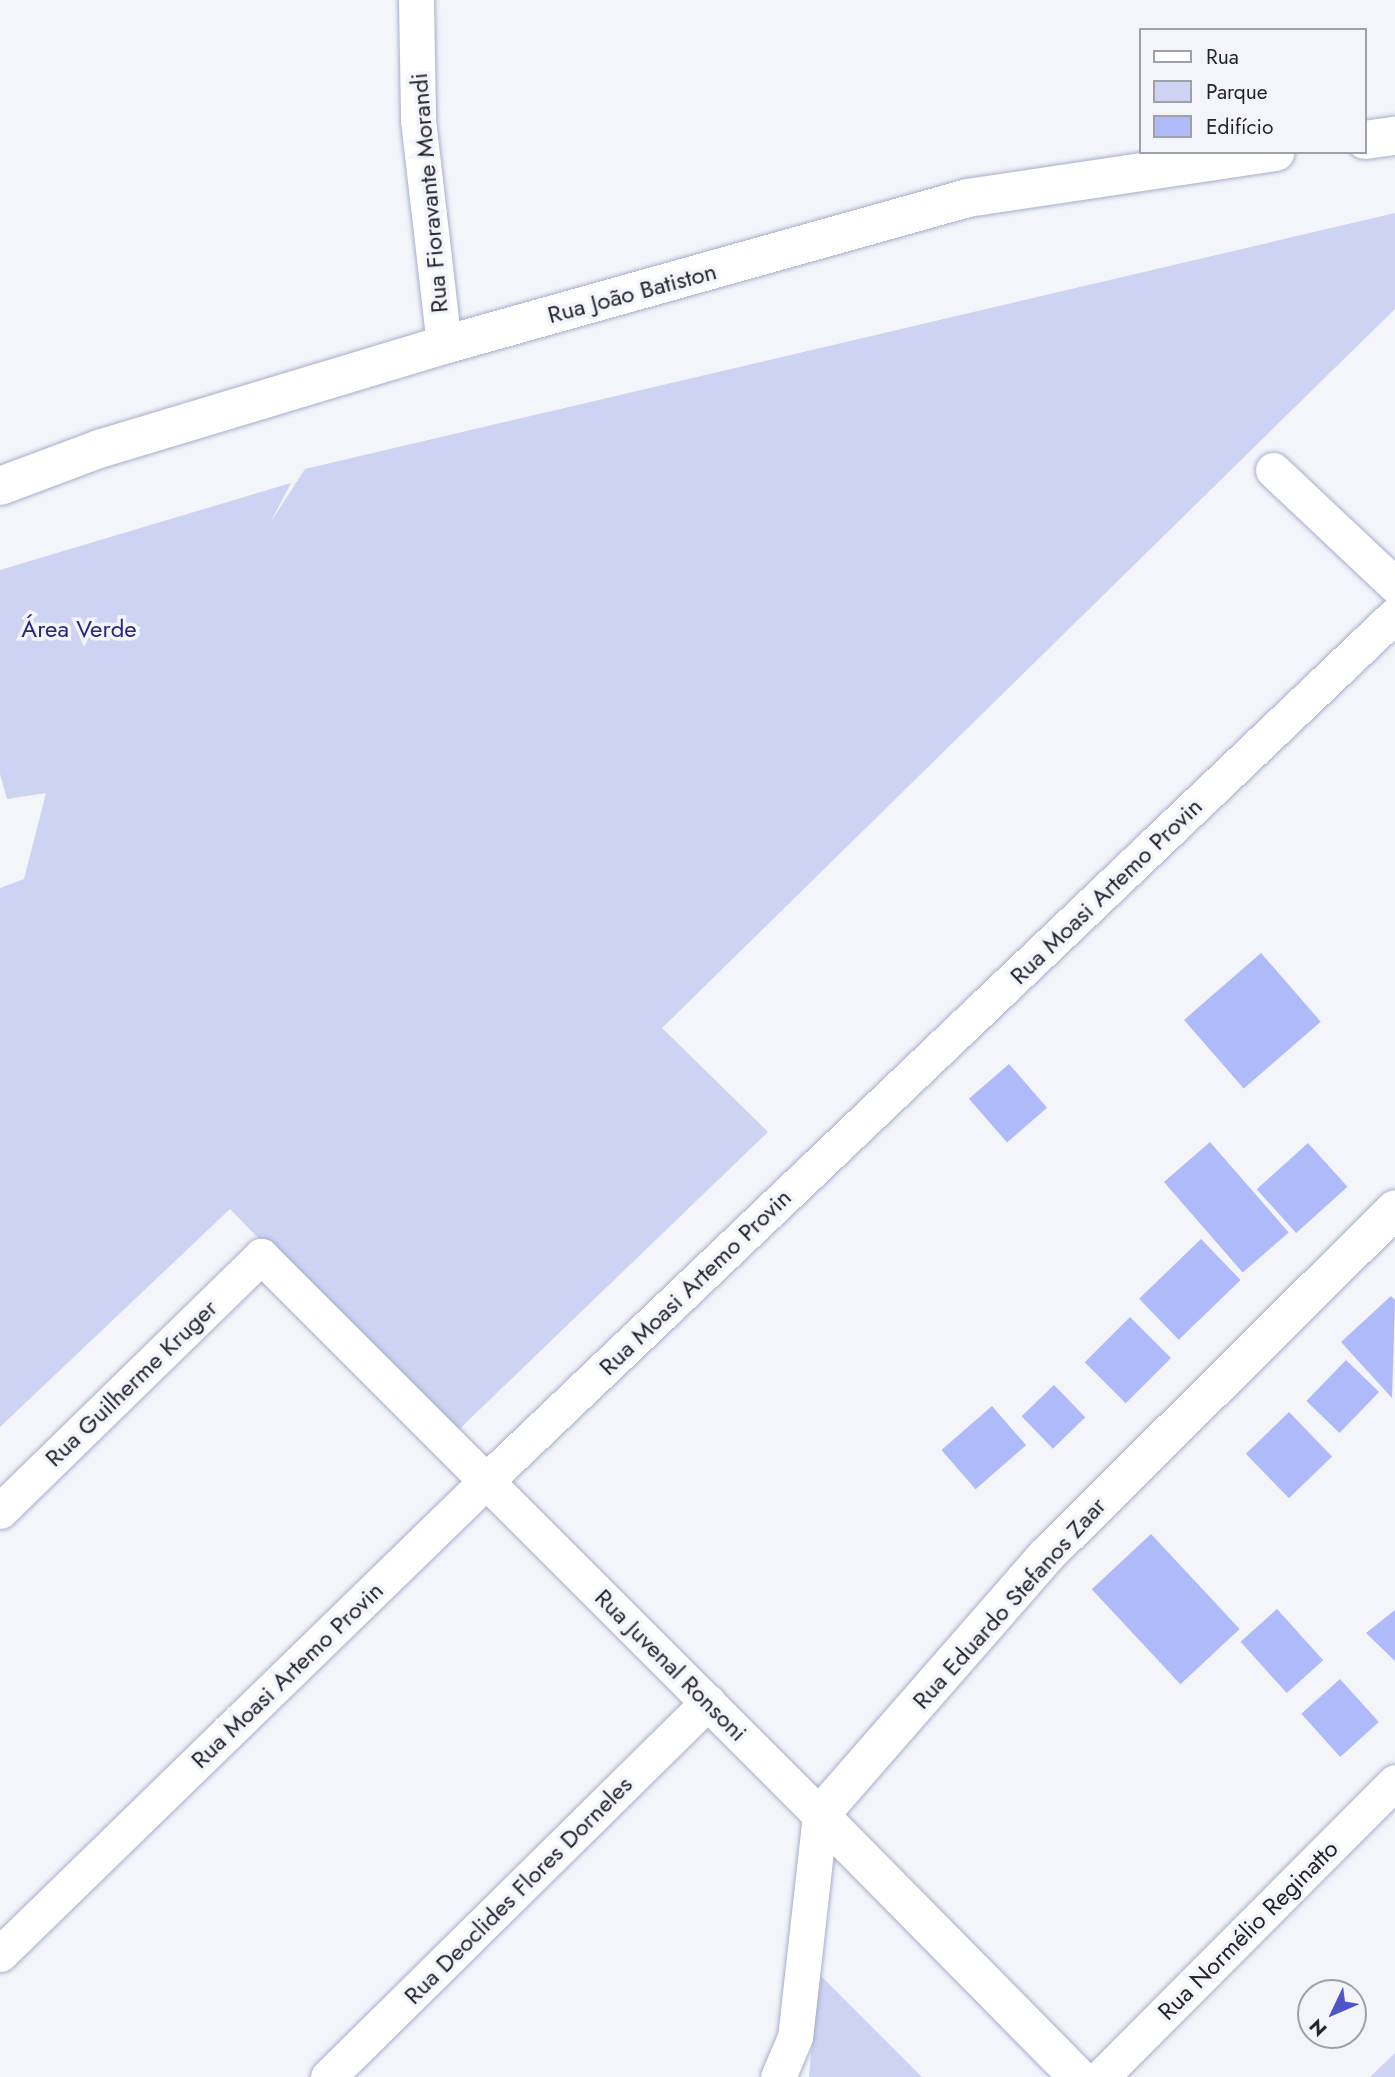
<!DOCTYPE html>
<html>
<head>
<meta charset="utf-8">
<style>
	body { margin:0 }
	#map { position:relative; width:1395px; height:2077px; overflow:hidden; background:#f3f5fb; font-family:Jost,sans-serif }
	div>[style] { position:absolute }
	.green>* { inset:0; background:#cdd3f2 }
	.building>* { inset:0; background:#afbafa; transform-origin:0 0 }
	.roads { filter:drop-shadow(0 0 2px #a7adca) drop-shadow(0 0 2px #a7adca) }
	.minor>* { height:35px; margin:-17.5px; padding:0 17.5px; transform-origin:17.5px; border-radius:17.5px; background:#fff }
	.tertiary>* { height:38px; margin:-19px; padding:0 19px; transform-origin:19px; border-radius:19px; background:#fff }
	.secondary>* { height:38px; margin:-19px; padding:0 19px; transform-origin:19px; border-radius:19px; background:#fff }
	span { translate:-50% -50%; white-space:nowrap; text-align:center; line-height:1.15; -webkit-text-stroke:7px #f3f5fb; paint-order:stroke }
	.street-label { font-size:24px; color:#22242f }
	.park-label { font-size:24px; color:#28257e }
	.legend { position:absolute; left:1139px; top:28px; width:228px; height:126px; box-sizing:border-box; background:#f3f5fb; border:2px solid #9fa1a9; margin:0; padding:9px 12px; list-style:none; font-size:21px; color:#22242f }
	.legend li { display:flex; align-items:center; gap:14px; height:35px }
	.legend b { width:35px; border:2px solid #9fa1a9 }
	.north { position:absolute; left:1297px; top:1979px; width:70px; height:70px; box-sizing:border-box; background:#f3f5fb; border:2px solid #9fa1a9; border-radius:50%; rotate:226deg; font-size:19px; font-weight:700; line-height:28px; text-align:center; color:#22242f }
	.north::after { content:''; display:block; margin:auto; width:24px; height:32px; background:#5054cb; clip-path:polygon(50% 0,100% 100%,50% 72%,0 100%) }
</style>
</head>
<body>
<div id="map">
	<div class="green">
		<div style="clip-path:polygon(1395px 213px,1395px 309px,662px 1028px,768px 1132px,451px 1437px,230px 1209px,0 1427px,0 888px,24px 879px,46px 793px,7px 799px,0 774px,0 570px,291px 483px,270px 523px,305px 469px)"></div>
		<div style="clip-path:polygon(818px 1973px,922px 2077px,809px 2077px)"></div>
		<div style="clip-path:polygon(1395px 2053px,1395px 2077px,1370px 2077px)"></div>
	</div>
	<div class="building">
		<div style="left:1261px;top:953px;width:91px;height:102px;rotate:49deg"></div>
		<div style="left:1009px;top:1064px;width:58px;height:53px;rotate:49deg"></div>
		<div style="left:1210px;top:1142px;width:120px;height:61px;rotate:49deg"></div>
		<div style="left:1308px;top:1143px;width:59px;height:69px;rotate:48deg"></div>
		<div style="left:1201px;top:1239px;width:57px;height:86px;rotate:46deg"></div>
		<div style="clip-path:polygon(1391px 1296px,1395px 1300px,1392px 1398px,1341px 1342px)"></div>
		<div style="left:1130px;top:1317px;width:58px;height:64px;rotate:45deg"></div>
		<div style="left:1346px;top:1360px;width:46px;height:57px;rotate:44deg"></div>
		<div style="left:1054px;top:1385px;width:45px;height:45px;rotate:46deg"></div>
		<div style="left:992px;top:1406px;width:52px;height:67px;rotate:49deg"></div>
		<div style="left:1289px;top:1412px;width:62px;height:60px;rotate:46deg"></div>
		<div style="left:1151px;top:1534px;width:130px;height:81px;rotate:47deg"></div>
		<div style="left:1277px;top:1609px;width:69px;height:49px;rotate:48deg"></div>
		<div style="clip-path:polygon(1395px 1610px,1395px 1661px,1366px 1633px)"></div>
		<div style="left:1340px;top:1679px;width:58px;height:52px;rotate:48deg"></div>
	</div>
	<div class="roads">
		<div class="minor">
			<div style="left:416px;top:0;width:120px;rotate:89deg"></div>
			<div style="left:418px;top:120px;width:226px;rotate:83.4deg"></div>
			<div style="left:1273px;top:470px;width:168px;rotate:43.3deg"></div>
			<div style="left:0;top:1511px;width:365px;rotate:-44.3deg"></div>
			<div style="left:261px;top:1256px;width:791px;rotate:45deg"></div>
			<div style="left:820px;top:1815px;width:223px;rotate:96.4deg"></div>
			<div style="left:795px;top:2037px;width:43px;rotate:113deg"></div>
			<div style="left:0;top:1954px;width:678px;rotate:-44.22deg"></div>
			<div style="left:486px;top:1481px;width:1255px;rotate:-43.61deg"></div>
			<div style="left:328px;top:2077px;width:534px;rotate:-44.62deg"></div>
			<div style="left:1101px;top:2077px;width:416px;rotate:-45.1deg"></div>
		</div>
		<div class="tertiary">
			<div style="left:1078px;top:2077px;width:368px;rotate:-134.6deg"></div>
			<div style="left:820px;top:1815px;width:344px;rotate:-48.9deg"></div>
			<div style="left:1046px;top:1556px;width:492px;rotate:-44.8deg"></div>
		</div>
		<div class="secondary">
			<div style="left:1365px;top:140px;width:30px;rotate:-8deg"></div>
			<div style="left:0;top:486px;width:106px;rotate:-20.5deg"></div>
			<div style="left:99px;top:449px;width:360px;rotate:-16.8deg"></div>
			<div style="left:444px;top:345px;width:544px;rotate:-15.67deg"></div>
			<div style="left:968px;top:198px;width:311px;rotate:-8.5deg"></div>
		</div>
	</div>
	<div class="street-label">
		<span style="left:429px;top:193px;rotate:-95deg">Rua Fioravante Morandi</span>
		<span style="left:632px;top:293px;rotate:-15deg">Rua João Batiston</span>
		<span style="left:1106px;top:891px;rotate:-44deg">Rua Moasi Artemo Provin</span>
		<span style="left:695px;top:1282px;rotate:-44deg">Rua Moasi Artemo Provin</span>
		<span style="left:131px;top:1383px;rotate:-44deg">Rua Guilherme Kruger</span>
		<span style="left:1009px;top:1603px;rotate:-48deg">Rua Eduardo Stefanos Zaar</span>
		<span style="left:671px;top:1665px;rotate:45deg">Rua Juvenal Ronsoni</span>
		<span style="left:287px;top:1675px;rotate:-44deg">Rua Moasi Artemo Provin</span>
		<span style="left:518px;top:1890px;rotate:-45deg">Rua Deoclides Flores Dorneles</span>
		<span style="left:1248px;top:1930px;rotate:-45deg">Rua Normélio Reginatto</span>
	</div>
	<div class="park-label">
		<span style="left:79px;top:629px">Área Verde</span>
	</div>
	<ul class="legend">
	<li><b style="height:9px;background:#fff"></b>Rua</li>
	<li><b style="height:19px;background:#cdd3f2"></b>Parque</li>
	<li><b style="height:19px;background:#afbafa"></b>Edifício</li>
	</ul>
	<div class="north">N</div>
</div>
</body>
</html>
